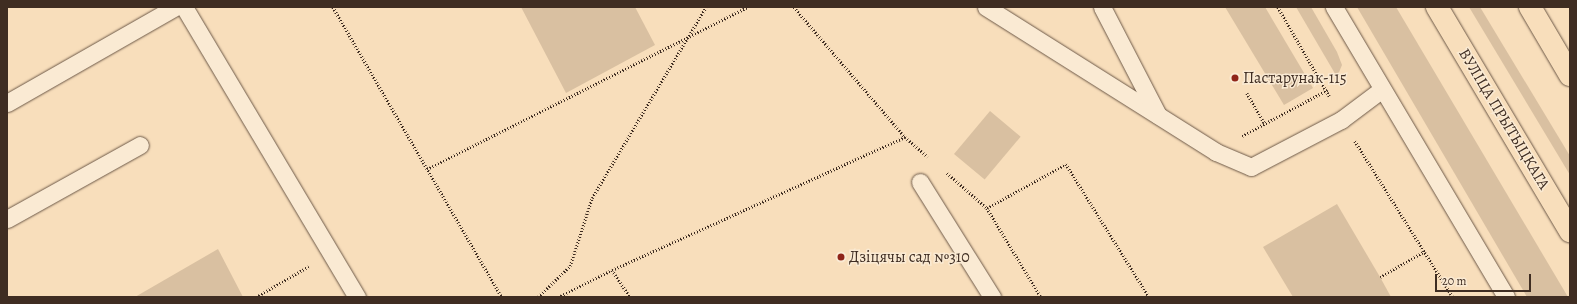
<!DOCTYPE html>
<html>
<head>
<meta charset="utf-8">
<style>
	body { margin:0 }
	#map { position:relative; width:1577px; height:304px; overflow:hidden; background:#f8debb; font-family:Alegreya,serif }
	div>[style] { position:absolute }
	.green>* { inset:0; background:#d9c0a1; transform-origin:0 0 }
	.path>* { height:2.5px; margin-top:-1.25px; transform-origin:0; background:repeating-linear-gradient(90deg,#3f2d22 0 1px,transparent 0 3px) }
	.roads { filter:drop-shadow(0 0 1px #6d5948) drop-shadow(0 0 1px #6d5948) }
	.lane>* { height:17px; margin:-8.5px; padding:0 8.5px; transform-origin:8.5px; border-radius:8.5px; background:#faead3 }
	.primary>* { height:22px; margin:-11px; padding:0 11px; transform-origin:11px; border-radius:11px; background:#f8debb }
	.dots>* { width:11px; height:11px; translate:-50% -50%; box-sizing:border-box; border:2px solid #faead3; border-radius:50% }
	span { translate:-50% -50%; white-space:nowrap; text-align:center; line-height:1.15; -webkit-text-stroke:3px #faead3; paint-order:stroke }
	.poi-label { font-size:16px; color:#3f2d22 }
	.left { translate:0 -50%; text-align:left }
	.street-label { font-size:16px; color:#3f2d22 }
	.frame { position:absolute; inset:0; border:8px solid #3f2d22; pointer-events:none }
	.scale { position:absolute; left:1435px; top:274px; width:96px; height:18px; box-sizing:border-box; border:2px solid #3f2d22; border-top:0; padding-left:5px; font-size:12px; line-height:14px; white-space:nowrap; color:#3f2d22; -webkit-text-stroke:3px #faead3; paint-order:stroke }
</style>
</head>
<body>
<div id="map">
	<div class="green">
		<div style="clip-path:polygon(521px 7px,635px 7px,655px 45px,566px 93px)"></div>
		<div style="clip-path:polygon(1225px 7px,1265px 7px,1313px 88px,1284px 105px)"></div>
		<div style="clip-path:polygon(1296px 7px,1311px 7px,1337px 52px,1342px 65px,1337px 77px)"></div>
		<div style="clip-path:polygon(1357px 7px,1396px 7px,1568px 297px,1527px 297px)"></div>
		<div style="clip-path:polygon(1469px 7px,1480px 7px,1570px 156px,1570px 175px)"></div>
		<div style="left:990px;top:111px;width:40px;height:56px;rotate:40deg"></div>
		<div style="clip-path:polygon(1337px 204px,1380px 277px,1391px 297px,1293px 297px,1263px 247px)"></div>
		<div style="clip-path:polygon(218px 249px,243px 297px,135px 297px)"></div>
	</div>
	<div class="path">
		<div style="left:333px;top:7px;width:336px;rotate:59.8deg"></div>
		<div style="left:794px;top:7px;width:171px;rotate:49.5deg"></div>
		<div style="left:905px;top:137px;width:30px;rotate:41deg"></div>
		<div style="left:1278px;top:7px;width:104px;rotate:60deg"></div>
		<div style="left:1247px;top:93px;width:34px;rotate:60deg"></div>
		<div style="left:1242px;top:136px;width:97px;rotate:-28.4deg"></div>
		<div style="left:1355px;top:141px;width:184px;rotate:57.9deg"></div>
		<div style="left:427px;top:169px;width:360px;rotate:-26.8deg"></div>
		<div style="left:947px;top:173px;width:53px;rotate:41.2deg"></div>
		<div style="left:987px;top:208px;width:104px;rotate:58.8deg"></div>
		<div style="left:987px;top:208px;width:90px;rotate:-29.1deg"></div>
		<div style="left:1066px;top:164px;width:157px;rotate:58deg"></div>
		<div style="left:612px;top:270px;width:32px;rotate:56deg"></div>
		<div style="left:1380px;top:277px;width:52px;rotate:-30deg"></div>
		<div style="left:256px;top:297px;width:61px;rotate:-30.3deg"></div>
		<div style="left:538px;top:297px;width:45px;rotate:-44.1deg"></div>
		<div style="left:570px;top:266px;width:71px;rotate:-72.1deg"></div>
		<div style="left:592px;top:198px;width:222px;rotate:-59.2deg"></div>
		<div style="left:558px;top:297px;width:60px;rotate:-26.6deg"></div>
		<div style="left:612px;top:270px;width:322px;rotate:-24.4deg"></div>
	</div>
	<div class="roads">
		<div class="lane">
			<div style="left:184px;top:7px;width:338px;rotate:59.2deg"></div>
			<div style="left:986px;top:7px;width:272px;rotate:32.2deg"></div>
			<div style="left:1216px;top:152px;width:38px;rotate:23deg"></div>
			<div style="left:1251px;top:167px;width:102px;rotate:-27.6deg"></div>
			<div style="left:1341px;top:120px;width:50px;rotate:-36.9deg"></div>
			<div style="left:1102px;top:7px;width:122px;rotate:62.6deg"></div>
			<div style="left:1334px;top:7px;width:337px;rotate:59.3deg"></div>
			<div style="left:7px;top:103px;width:193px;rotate:-29.7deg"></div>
			<div style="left:920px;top:182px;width:136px;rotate:57.9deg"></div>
			<div style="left:7px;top:219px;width:152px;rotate:-29.1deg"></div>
		</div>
		<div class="primary">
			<div style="left:1437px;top:7px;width:261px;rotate:59.3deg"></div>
			<div style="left:1530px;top:7px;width:79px;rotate:59.5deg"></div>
		</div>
	</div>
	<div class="dots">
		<div style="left:1235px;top:78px;background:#8f2418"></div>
		<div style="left:841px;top:257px;background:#8f2418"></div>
	</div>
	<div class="poi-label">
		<span class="left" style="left:1243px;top:78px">Пастарунак-115</span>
		<span class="left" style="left:849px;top:257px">Дзіцячы сад №310</span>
	</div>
	<div class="street-label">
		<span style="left:1504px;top:119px;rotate:59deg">ВУЛІЦА ПРЫТЫЦКАГА</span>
	</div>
	<div class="frame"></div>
	<div class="scale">20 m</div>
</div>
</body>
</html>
